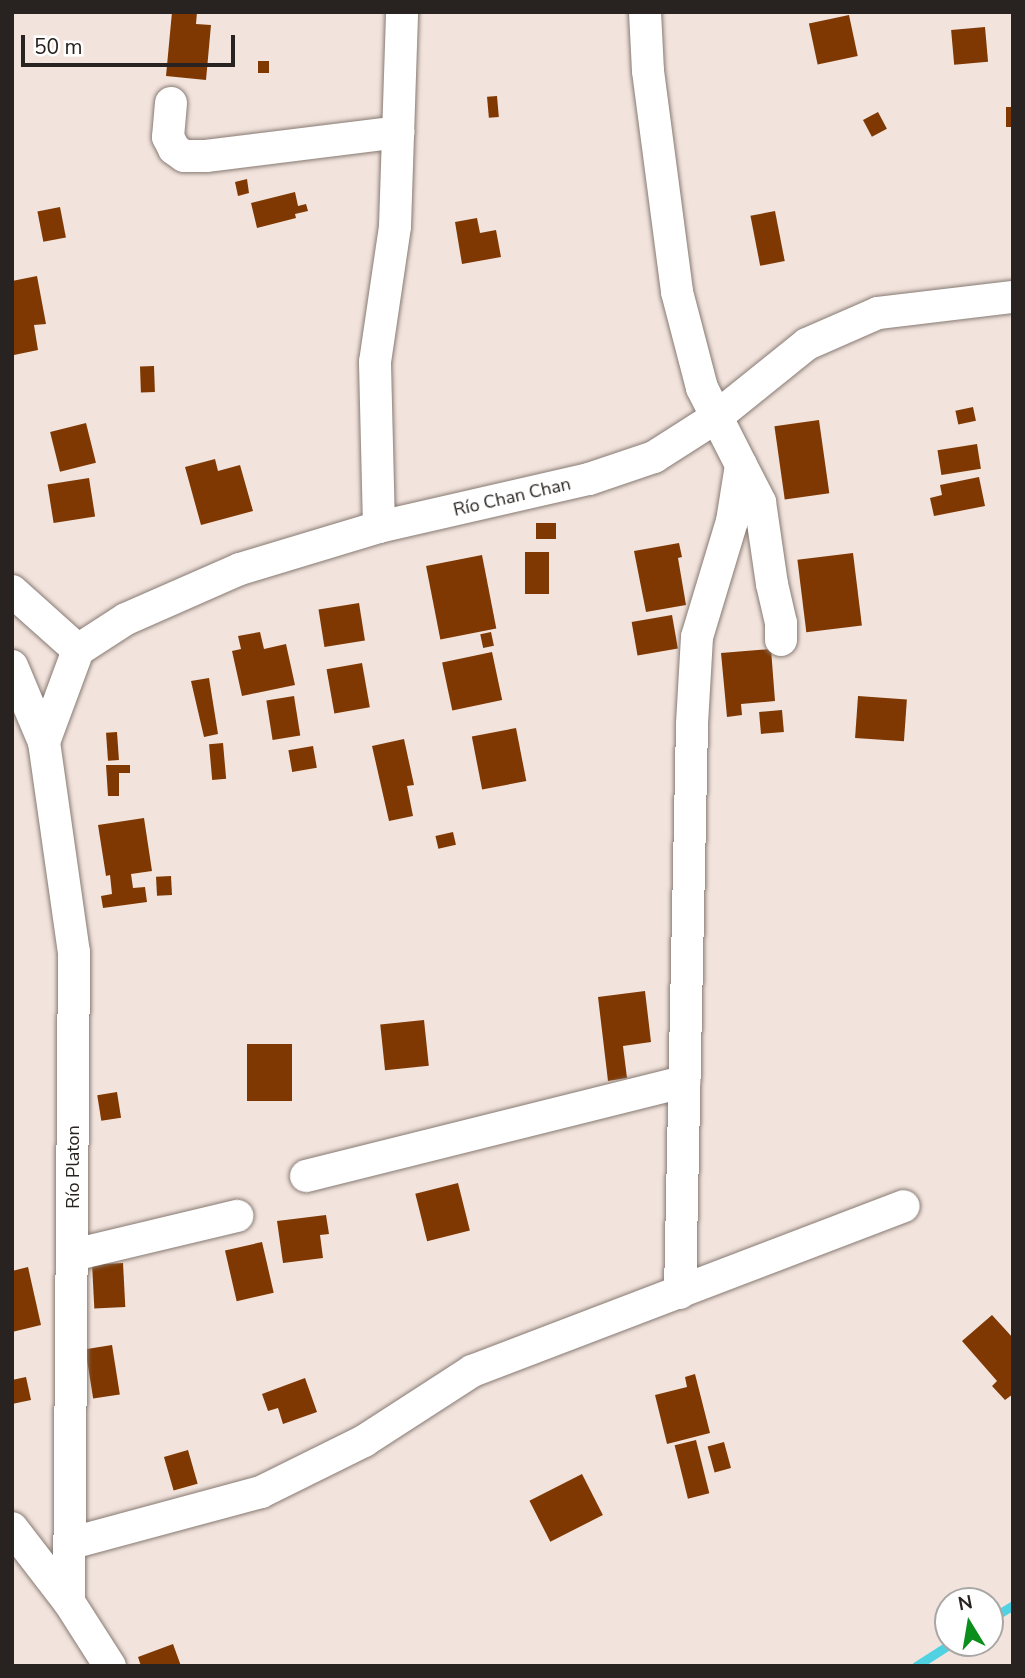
<!DOCTYPE html>
<html>
<head>
<meta charset="utf-8">
<style>
	body { margin:0 }
	#map { position:relative; width:1025px; height:1678px; overflow:hidden; background:#f2e4dd; font-family:"Nunito Sans",sans-serif }
	div>[style] { position:absolute }
	.stream>* { height:9px; margin:-4.5px; padding:0 4.5px; transform-origin:4.5px; border-radius:4.5px; background:#51d2e3 }
	.building>* { inset:0; background:#7f3802; transform-origin:0 0 }
	.roads { filter:drop-shadow(0 0 2px #877a73) drop-shadow(0 0 2px #877a73) }
	.minor>* { height:32px; margin:-16px; padding:0 16px; transform-origin:16px; border-radius:16px; background:#fff }
	span { translate:-50% -50%; white-space:nowrap; text-align:center; line-height:1.15; -webkit-text-stroke:7px #fff; paint-order:stroke }
	.street-label { font-size:18px; color:#282320 }
	.frame { position:absolute; inset:0; border:14px solid #282320; pointer-events:none }
	.north { position:absolute; left:934px; top:1587px; width:70px; height:70px; box-sizing:border-box; background:#fff; border:2px solid #a9a7a6; border-radius:50%; rotate:349deg; font-size:19px; font-weight:700; line-height:28px; text-align:center; color:#282320 }
	.north::after { content:''; display:block; margin:auto; width:24px; height:32px; background:#0b8e1c; clip-path:polygon(50% 0,100% 100%,50% 72%,0 100%) }
	.scale { position:absolute; left:21px; top:35px; width:214px; height:32px; box-sizing:border-box; border:4px solid #282320; border-top:0; padding-left:9px; font-size:21px; line-height:24px; white-space:nowrap; color:#282320; -webkit-text-stroke:5px #fff; paint-order:stroke }
</style>
</head>
<body>
<div id="map">
	<div class="stream">
		<div style="left:990px;top:1619px;width:27px;rotate:-31deg"></div>
		<div style="left:916px;top:1666px;width:43px;rotate:-32.6deg"></div>
	</div>
	<div class="building">
		<div style="clip-path:polygon(172px 12px,197px 12px,196px 24px,211px 25px,206px 80px,166px 76px)"></div>
		<div style="left:849px;top:15px;width:42px;height:41px;rotate:78deg"></div>
		<div style="left:985px;top:27px;width:35px;height:34px;rotate:85deg"></div>
		<div style="left:258px;top:61px;width:11px;height:12px"></div>
		<div style="left:497px;top:96px;width:21px;height:10px;rotate:85deg"></div>
		<div style="left:1013px;top:107px;width:20px;height:7px;rotate:90deg"></div>
		<div style="left:878px;top:112px;width:19px;height:17px;rotate:62deg"></div>
		<div style="clip-path:polygon(247px 179px,249px 193px,238px 196px,235px 182px)"></div>
		<div style="clip-path:polygon(295px 192px,298px 206px,306px 204px,308px 211px,295px 214px,296px 218px,257px 228px,251px 203px)"></div>
		<div style="left:60px;top:207px;width:31px;height:23px;rotate:79deg"></div>
		<div style="left:775px;top:211px;width:51px;height:25px;rotate:79deg"></div>
		<div style="clip-path:polygon(477px 218px,480px 233px,496px 230px,501px 257px,462px 264px,455px 222px)"></div>
		<div style="clip-path:polygon(37px 276px,46px 324px,34px 325px,38px 350px,14px 355px,12px 281px)"></div>
		<div style="left:154px;top:366px;width:26px;height:14px;rotate:88deg"></div>
		<div style="left:973px;top:407px;width:14px;height:18px;rotate:78deg"></div>
		<div style="left:819px;top:420px;width:74px;height:45px;rotate:82deg"></div>
		<div style="left:86px;top:423px;width:41px;height:37px;rotate:76deg"></div>
		<div style="left:977px;top:444px;width:25px;height:40px;rotate:81deg"></div>
		<div style="clip-path:polygon(215px 459px,218px 471px,240px 465px,253px 511px,201px 525px,185px 467px)"></div>
		<div style="clip-path:polygon(979px 477px,985px 506px,934px 516px,930px 498px,942px 495px,940px 485px)"></div>
		<div style="left:89px;top:478px;width:39px;height:42px;rotate:81deg"></div>
		<div style="left:536px;top:523px;width:20px;height:16px"></div>
		<div style="clip-path:polygon(679px 543px,682px 557px,678px 558px,686px 605px,646px 612px,634px 551px)"></div>
		<div style="left:549px;top:552px;width:42px;height:24px;rotate:90deg"></div>
		<div style="left:853px;top:553px;width:73px;height:56px;rotate:83deg"></div>
		<div style="left:482px;top:555px;width:75px;height:57px;rotate:79deg"></div>
		<div style="left:359px;top:603px;width:38px;height:41px;rotate:81deg"></div>
		<div style="left:672px;top:615px;width:34px;height:41px;rotate:80deg"></div>
		<div style="clip-path:polygon(260px 632px,264px 649px,286px 644px,295px 685px,242px 696px,232px 651px,241px 649px,238px 636px)"></div>
		<div style="left:491px;top:632px;width:14px;height:11px;rotate:78deg"></div>
		<div style="clip-path:polygon(771px 649px,775px 701px,741px 704px,742px 715px,727px 717px,721px 653px)"></div>
		<div style="left:492px;top:652px;width:49px;height:51px;rotate:78deg"></div>
		<div style="left:362px;top:663px;width:45px;height:36px;rotate:80deg"></div>
		<div style="clip-path:polygon(209px 678px,218px 734px,204px 737px,191px 681px)"></div>
		<div style="left:294px;top:696px;width:40px;height:28px;rotate:81deg"></div>
		<div style="left:858px;top:696px;width:49px;height:42px;rotate:4deg"></div>
		<div style="left:782px;top:710px;width:22px;height:23px;rotate:85deg"></div>
		<div style="left:516px;top:728px;width:54px;height:45px;rotate:79deg"></div>
		<div style="left:117px;top:732px;width:28px;height:11px;rotate:86deg"></div>
		<div style="clip-path:polygon(404px 739px,414px 785px,407px 786px,413px 816px,389px 821px,372px 746px)"></div>
		<div style="left:223px;top:743px;width:36px;height:14px;rotate:85deg"></div>
		<div style="left:313px;top:746px;width:22px;height:25px;rotate:80deg"></div>
		<div style="clip-path:polygon(106px 765px,130px 765px,130px 773px,119px 773px,119px 796px,108px 796px)"></div>
		<div style="clip-path:polygon(144px 818px,152px 871px,131px 874px,133px 888px,145px 887px,147px 902px,103px 908px,101px 896px,112px 894px,110px 875px,106px 876px,98px 825px)"></div>
		<div style="left:453px;top:832px;width:13px;height:18px;rotate:77deg"></div>
		<div style="left:171px;top:876px;width:19px;height:15px;rotate:87deg"></div>
		<div style="clip-path:polygon(645px 991px,651px 1042px,623px 1046px,627px 1078px,608px 1081px,598px 997px)"></div>
		<div style="left:424px;top:1020px;width:46px;height:44px;rotate:84deg"></div>
		<div style="left:247px;top:1044px;width:45px;height:57px"></div>
		<div style="left:117px;top:1092px;width:26px;height:20px;rotate:81deg"></div>
		<div style="left:458px;top:1183px;width:49px;height:44px;rotate:76deg"></div>
		<div style="clip-path:polygon(326px 1215px,329px 1234px,320px 1235px,323px 1258px,283px 1263px,277px 1221px)"></div>
		<div style="left:262px;top:1242px;width:52px;height:38px;rotate:77deg"></div>
		<div style="left:123px;top:1263px;width:44px;height:31px;rotate:87deg"></div>
		<div style="clip-path:polygon(28px 1267px,41px 1325px,12px 1332px,12px 1271px)"></div>
		<div style="clip-path:polygon(992px 1315px,1013px 1338px,1013px 1394px,1005px 1400px,992px 1386px,997px 1381px,962px 1341px)"></div>
		<div style="left:112px;top:1345px;width:50px;height:27px;rotate:81deg"></div>
		<div style="clip-path:polygon(695px 1374px,710px 1433px,667px 1444px,655px 1395px,687px 1387px,685px 1377px)"></div>
		<div style="clip-path:polygon(26px 1377px,31px 1400px,12px 1404px,12px 1380px)"></div>
		<div style="clip-path:polygon(305px 1378px,317px 1412px,283px 1424px,278px 1408px,268px 1411px,262px 1394px)"></div>
		<div style="left:696px;top:1440px;width:55px;height:22px;rotate:76deg"></div>
		<div style="left:724px;top:1442px;width:27px;height:17px;rotate:75deg"></div>
		<div style="left:188px;top:1450px;width:35px;height:25px;rotate:74deg"></div>
		<div style="left:582px;top:1474px;width:46px;height:59px;rotate:63deg"></div>
		<div style="clip-path:polygon(173px 1644px,181px 1666px,141px 1666px,138px 1657px)"></div>
	</div>
	<div class="roads">
		<div class="minor">
			<div style="left:645px;top:12px;width:59px;rotate:87.1deg"></div>
			<div style="left:648px;top:71px;width:223px;rotate:82.5deg"></div>
			<div style="left:677px;top:292px;width:99px;rotate:75.4deg"></div>
			<div style="left:702px;top:388px;width:86px;rotate:63.1deg"></div>
			<div style="left:741px;top:465px;width:57px;rotate:99.1deg"></div>
			<div style="left:732px;top:521px;width:121px;rotate:106.8deg"></div>
			<div style="left:697px;top:637px;width:88px;rotate:93.3deg"></div>
			<div style="left:692px;top:725px;width:568px;rotate:91.21deg"></div>
			<div style="left:171px;top:103px;width:34px;rotate:95deg"></div>
			<div style="left:168px;top:137px;width:13px;rotate:63deg"></div>
			<div style="left:174px;top:149px;width:12px;rotate:35deg"></div>
			<div style="left:184px;top:156px;width:22px"></div>
			<div style="left:206px;top:156px;width:194px;rotate:-7.1deg"></div>
			<div style="left:741px;top:465px;width:42px;rotate:62.8deg"></div>
			<div style="left:760px;top:502px;width:83px;rotate:81.7deg"></div>
			<div style="left:772px;top:584px;width:40px;rotate:77deg"></div>
			<div style="left:781px;top:623px;width:17px;rotate:90deg"></div>
			<div style="left:379px;top:527px;width:165px;rotate:-91.4deg"></div>
			<div style="left:375px;top:362px;width:137px;rotate:-81.6deg"></div>
			<div style="left:395px;top:226px;width:214px;rotate:-88.1deg"></div>
			<div style="left:12px;top:591px;width:89px;rotate:41.8deg"></div>
			<div style="left:78px;top:650px;width:57px;rotate:-32.9deg"></div>
			<div style="left:126px;top:619px;width:124px;rotate:-23.7deg"></div>
			<div style="left:240px;top:569px;width:145px;rotate:-16.8deg"></div>
			<div style="left:379px;top:527px;width:215px;rotate:-12.9deg"></div>
			<div style="left:589px;top:479px;width:69px;rotate:-18.7deg"></div>
			<div style="left:654px;top:457px;width:72px;rotate:-32.6deg"></div>
			<div style="left:715px;top:418px;width:118px;rotate:-38.8deg"></div>
			<div style="left:807px;top:344px;width:77px;rotate:-23.6deg"></div>
			<div style="left:878px;top:313px;width:136px;rotate:-6.8deg"></div>
			<div style="left:12px;top:666px;width:82px;rotate:67.2deg"></div>
			<div style="left:44px;top:742px;width:212px;rotate:81.9deg"></div>
			<div style="left:74px;top:952px;width:650px;rotate:90.44deg"></div>
			<div style="left:69px;top:1602px;width:76px;rotate:57.4deg"></div>
			<div style="left:44px;top:742px;width:98px;rotate:-69.7deg"></div>
			<div style="left:306px;top:1176px;width:390px;rotate:-14deg"></div>
			<div style="left:73px;top:1255px;width:169px;rotate:-13.4deg"></div>
			<div style="left:12px;top:1528px;width:93px;rotate:52.4deg"></div>
			<div style="left:72px;top:1543px;width:196px;rotate:-15.1deg"></div>
			<div style="left:261px;top:1492px;width:115px;rotate:-26.3deg"></div>
			<div style="left:364px;top:1441px;width:129px;rotate:-32.9deg"></div>
			<div style="left:472px;top:1371px;width:462px;rotate:-20.9deg"></div>
		</div>
	</div>
	<div class="street-label">
		<span style="left:512px;top:497px;rotate:-13deg">Río Chan Chan</span>
		<span style="left:73px;top:1167px;rotate:-90deg">Río Platon</span>
	</div>
	<div class="frame"></div>
	<div class="north">N</div>
	<div class="scale">50 m</div>
</div>
</body>
</html>
